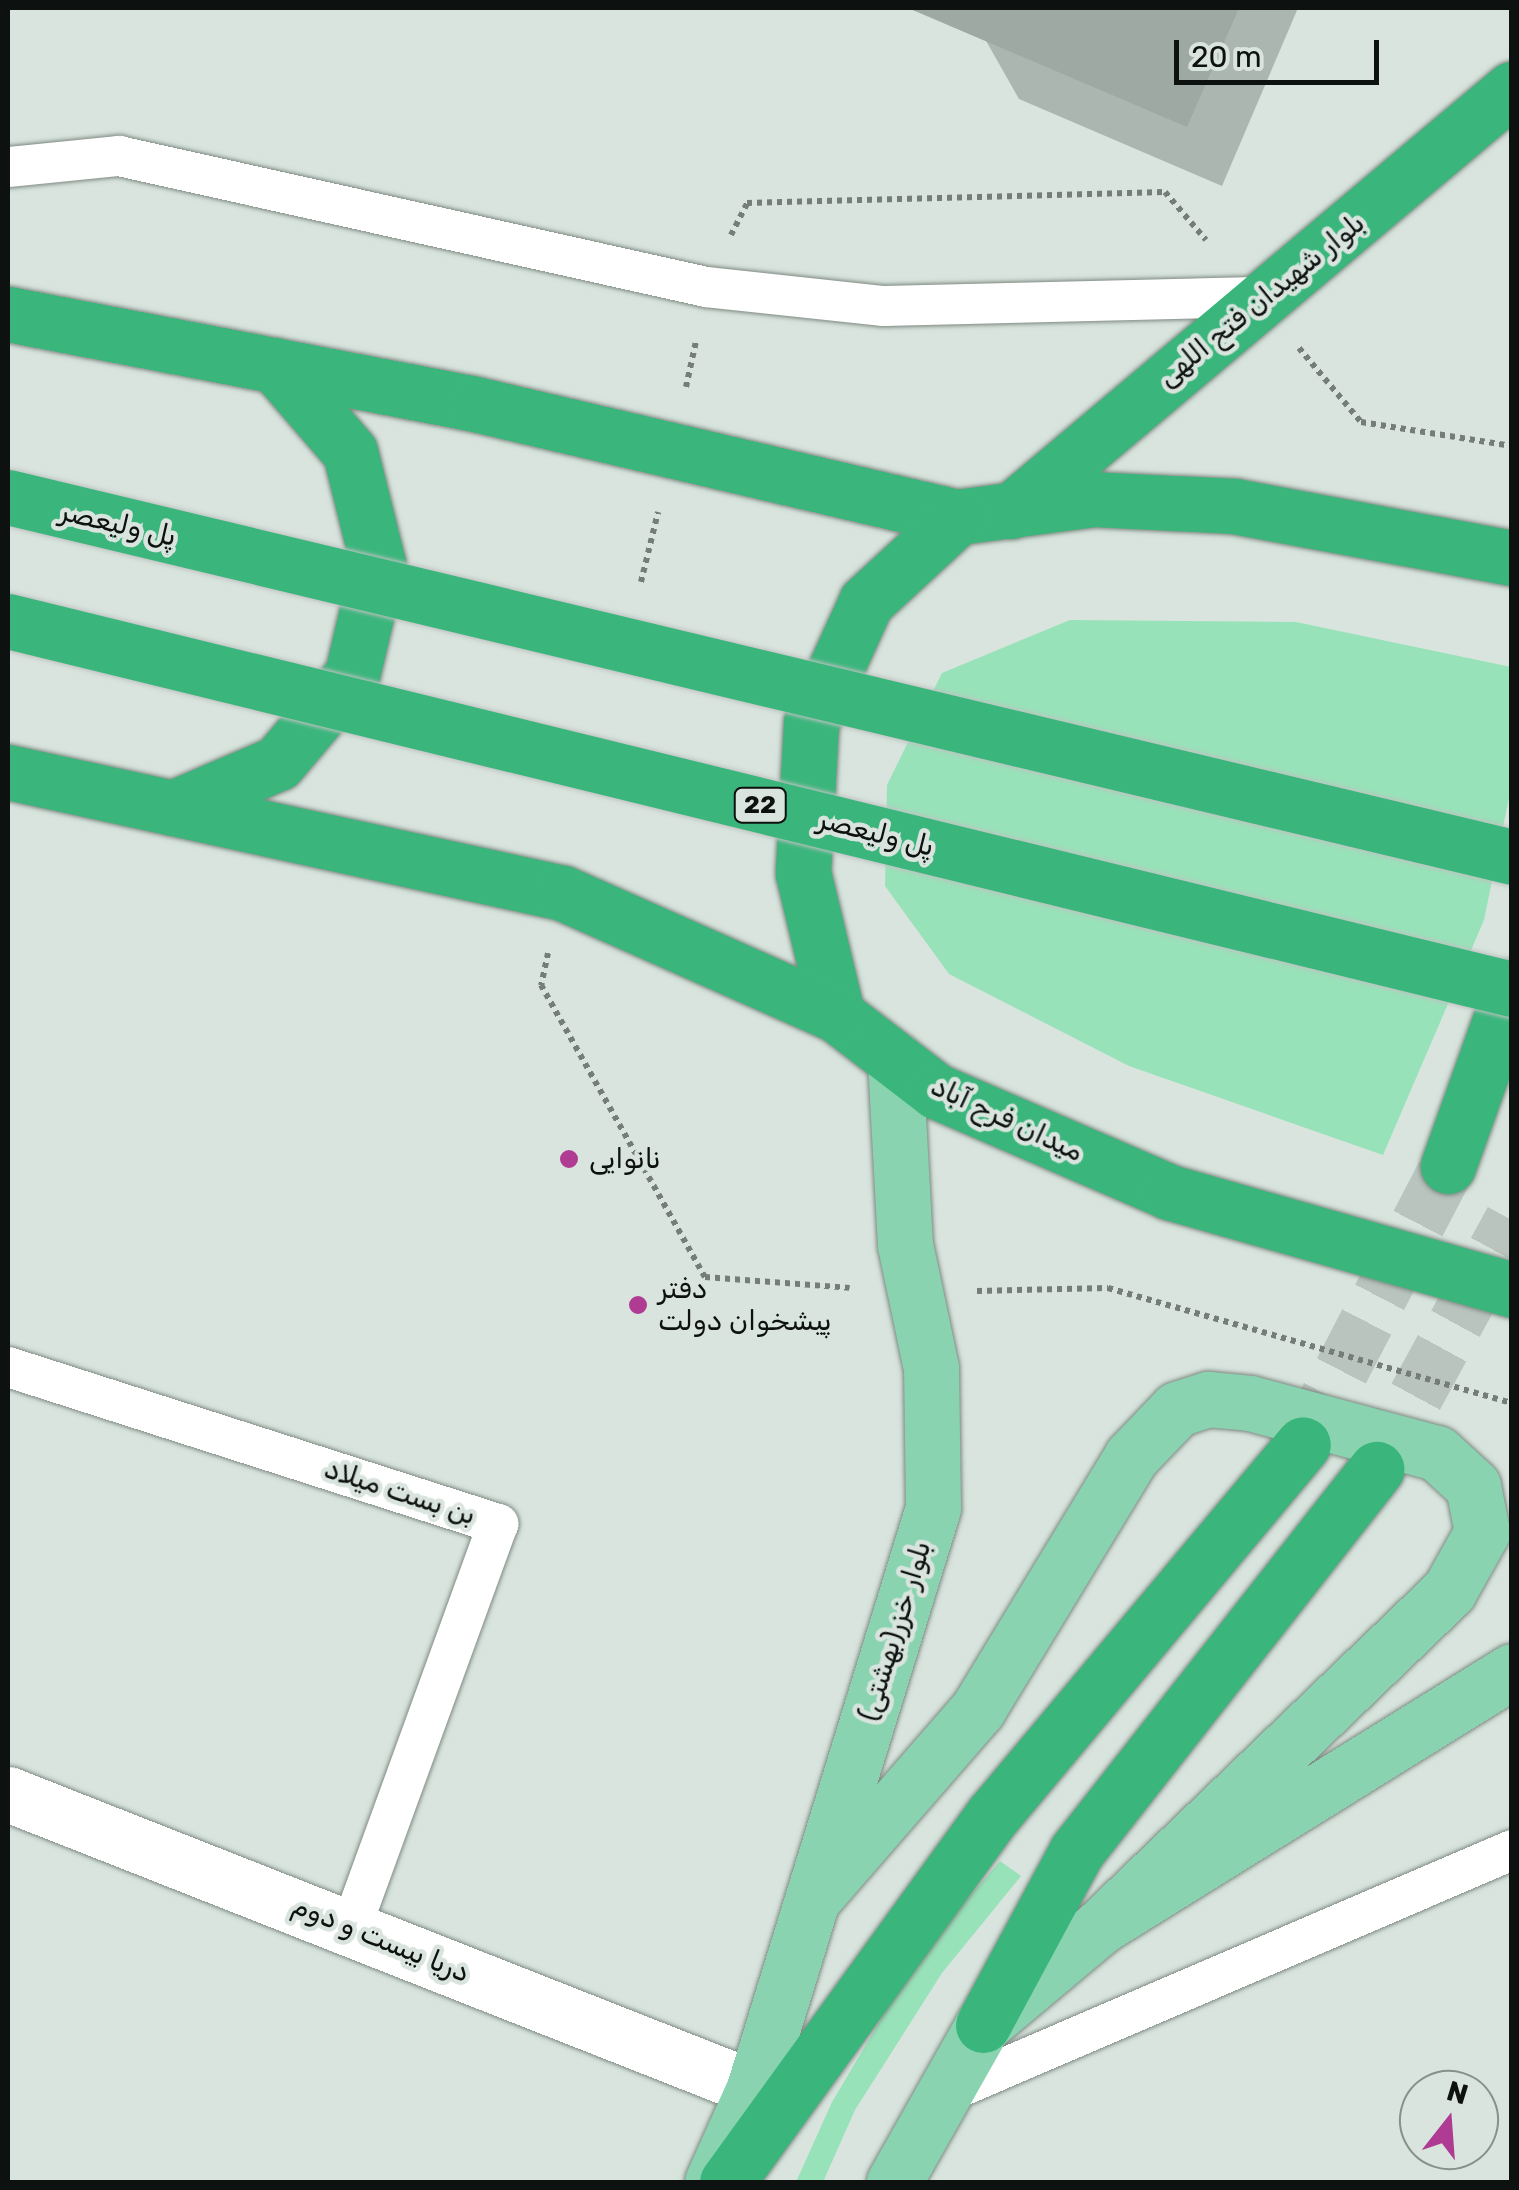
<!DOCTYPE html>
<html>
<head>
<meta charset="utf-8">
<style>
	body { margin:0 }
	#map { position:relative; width:1519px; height:2190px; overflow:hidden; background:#d8e4dd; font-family:Rubik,"Noto Naskh Arabic",sans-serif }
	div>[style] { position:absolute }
	.green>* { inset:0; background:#98e2b9 }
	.shadow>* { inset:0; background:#0003 }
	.building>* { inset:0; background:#9da9a2 }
	.highway-tunnel>* { height:55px; margin-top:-27.5px; transform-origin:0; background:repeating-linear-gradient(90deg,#bac4be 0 55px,transparent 0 83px) }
	.path>* { height:6px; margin-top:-3px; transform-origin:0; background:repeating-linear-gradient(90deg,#747d78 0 5px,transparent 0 10px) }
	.roads { filter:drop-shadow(0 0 2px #7f8a83) drop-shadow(0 0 2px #7f8a83) }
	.lane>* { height:40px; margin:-20px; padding:0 20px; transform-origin:20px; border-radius:20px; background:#fff }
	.street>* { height:55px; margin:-27.5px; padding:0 27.5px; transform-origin:27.5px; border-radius:27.5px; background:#fff }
	.primary>* { height:55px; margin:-27.5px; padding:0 27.5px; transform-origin:27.5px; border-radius:27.5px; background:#89d3b0 }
	.highway>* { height:55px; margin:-27.5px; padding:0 27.5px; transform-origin:27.5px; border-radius:27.5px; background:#3ab67c }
	.bridges { filter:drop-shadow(0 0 2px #c0c1c1) drop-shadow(0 0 2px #c0c1c1) }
	.highway-bridge>* { height:55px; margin:-27.5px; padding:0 27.5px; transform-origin:27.5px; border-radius:27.5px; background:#3ab67c }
	.dots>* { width:28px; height:28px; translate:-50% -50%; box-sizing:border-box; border:5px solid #d8e4dd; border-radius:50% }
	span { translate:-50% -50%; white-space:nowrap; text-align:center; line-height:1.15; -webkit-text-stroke:9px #d8e4dd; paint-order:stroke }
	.shield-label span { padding:2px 8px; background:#d8e4dd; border:2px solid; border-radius:8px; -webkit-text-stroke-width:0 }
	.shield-label { font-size:25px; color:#0d110f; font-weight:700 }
	.street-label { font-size:28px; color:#0d110f }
	.poi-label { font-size:28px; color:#0d110f }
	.left { translate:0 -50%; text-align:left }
	.frame { position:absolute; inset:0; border:10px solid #0d110f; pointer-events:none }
	.north { position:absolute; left:1399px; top:2070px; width:100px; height:100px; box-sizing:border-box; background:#d8e4dd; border:2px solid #87908b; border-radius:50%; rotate:17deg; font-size:28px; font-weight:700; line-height:40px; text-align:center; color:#0d110f }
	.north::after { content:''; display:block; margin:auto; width:35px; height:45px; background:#af3b93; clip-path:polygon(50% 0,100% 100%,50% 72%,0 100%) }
	.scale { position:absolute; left:1174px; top:40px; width:205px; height:45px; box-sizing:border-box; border:5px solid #0d110f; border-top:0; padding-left:12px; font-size:30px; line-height:35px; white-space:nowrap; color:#0d110f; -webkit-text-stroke:8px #d8e4dd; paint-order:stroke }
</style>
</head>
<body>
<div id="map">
	<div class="green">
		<div style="clip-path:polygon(1070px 620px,1296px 622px,1511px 667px,1511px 788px,1484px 920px,1383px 1155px,1129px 1066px,949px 974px,885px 886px,887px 785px,942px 673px)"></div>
		<div style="clip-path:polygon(1000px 1861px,1021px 1876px,942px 1973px,855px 2110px,823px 2182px,796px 2182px,832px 2102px,918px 1957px)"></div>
	</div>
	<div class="shadow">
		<div style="clip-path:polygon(998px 8px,1298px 8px,1222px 186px,1019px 99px,985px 39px)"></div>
	</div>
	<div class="building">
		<div style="clip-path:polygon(908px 8px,1239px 8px,1187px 127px)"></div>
	</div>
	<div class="highway-tunnel">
		<div style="left:1303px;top:1444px;width:314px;rotate:-62.5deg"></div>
		<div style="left:1376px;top:1469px;width:284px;rotate:-61.4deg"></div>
	</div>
	<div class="path">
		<div style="left:731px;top:235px;width:36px;rotate:-63deg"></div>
		<div style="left:747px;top:203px;width:418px;rotate:-1.5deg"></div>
		<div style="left:1165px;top:192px;width:63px;rotate:49.5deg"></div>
		<div style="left:1299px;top:348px;width:97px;rotate:50deg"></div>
		<div style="left:1361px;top:422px;width:153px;rotate:9deg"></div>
		<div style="left:686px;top:387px;width:47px;rotate:-77.7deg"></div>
		<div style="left:641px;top:582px;width:72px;rotate:-76.3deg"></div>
		<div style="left:548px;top:953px;width:33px;rotate:102deg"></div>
		<div style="left:541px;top:985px;width:335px;rotate:60.7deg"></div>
		<div style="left:705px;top:1277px;width:145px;rotate:4.3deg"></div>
		<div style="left:977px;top:1291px;width:131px;rotate:-1.3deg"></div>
		<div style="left:1108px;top:1288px;width:420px;rotate:15.9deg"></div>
	</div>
	<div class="roads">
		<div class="lane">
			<div style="left:8px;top:167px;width:112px;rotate:-5.7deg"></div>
			<div style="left:119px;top:156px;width:601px;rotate:12.58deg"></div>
			<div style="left:706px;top:287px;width:179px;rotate:6.1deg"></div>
			<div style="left:884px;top:306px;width:372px;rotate:-1.4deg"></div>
			<div style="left:8px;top:1367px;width:515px;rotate:17.77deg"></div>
			<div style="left:498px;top:1524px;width:428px;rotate:110deg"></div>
			<div style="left:939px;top:2096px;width:624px;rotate:-23.23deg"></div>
		</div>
		<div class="street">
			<div style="left:8px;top:1794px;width:802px;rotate:21.51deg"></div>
		</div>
		<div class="primary">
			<div style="left:813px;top:1899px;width:252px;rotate:-49deg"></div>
			<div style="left:978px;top:1709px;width:295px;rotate:-58.7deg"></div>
			<div style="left:1131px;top:1457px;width:66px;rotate:-46.2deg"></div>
			<div style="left:1177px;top:1409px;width:33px;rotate:-18deg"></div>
			<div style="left:1208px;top:1399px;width:42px;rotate:5.4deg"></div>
			<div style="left:1250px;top:1403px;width:194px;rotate:15deg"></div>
			<div style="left:1437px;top:1453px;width:49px;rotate:42.5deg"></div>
			<div style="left:1473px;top:1486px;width:47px;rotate:78.9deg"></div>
			<div style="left:1482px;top:1532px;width:68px;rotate:119.2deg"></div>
			<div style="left:1449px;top:1591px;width:483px;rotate:136.1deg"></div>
			<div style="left:712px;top:2182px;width:103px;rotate:-65.9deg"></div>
			<div style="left:754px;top:2088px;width:607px;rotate:-72.85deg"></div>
			<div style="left:933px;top:1508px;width:140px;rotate:-90.8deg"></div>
			<div style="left:931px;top:1368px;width:126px;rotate:-101.9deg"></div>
			<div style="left:905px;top:1245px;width:186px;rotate:-93.1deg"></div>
			<div style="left:894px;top:2182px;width:180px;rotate:-60.5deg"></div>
			<div style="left:983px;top:2025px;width:154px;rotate:-40deg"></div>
			<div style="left:1101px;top:1926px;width:484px;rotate:-31.8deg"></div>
		</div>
		<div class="highway">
			<div style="left:8px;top:314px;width:476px;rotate:10.9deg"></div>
			<div style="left:475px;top:404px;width:496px;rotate:13.2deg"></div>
			<div style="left:1011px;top:511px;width:655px;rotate:-40.11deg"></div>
			<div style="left:1512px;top:558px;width:282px;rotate:-169.4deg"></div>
			<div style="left:1235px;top:506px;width:141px;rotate:-177.2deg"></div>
			<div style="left:1094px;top:499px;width:137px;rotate:172.5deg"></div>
			<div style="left:958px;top:517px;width:125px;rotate:137.3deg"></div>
			<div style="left:866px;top:602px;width:133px;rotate:114.4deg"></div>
			<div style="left:811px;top:723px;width:150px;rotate:93.1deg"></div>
			<div style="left:803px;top:873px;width:146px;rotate:76.5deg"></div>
			<div style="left:837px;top:1015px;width:125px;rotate:37.5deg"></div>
			<div style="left:936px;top:1091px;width:254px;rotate:23.4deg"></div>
			<div style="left:1169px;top:1192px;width:357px;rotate:15.9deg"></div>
			<div style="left:8px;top:772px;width:568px;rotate:12.3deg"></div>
			<div style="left:563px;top:893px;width:300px;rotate:24deg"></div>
			<div style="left:173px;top:808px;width:114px;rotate:-23.2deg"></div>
			<div style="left:278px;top:763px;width:115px;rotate:-49.9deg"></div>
			<div style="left:352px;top:675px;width:114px;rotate:-76.8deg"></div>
			<div style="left:378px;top:564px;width:115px;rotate:-104deg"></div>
			<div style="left:350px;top:452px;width:115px;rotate:-130.8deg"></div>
			<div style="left:1448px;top:1166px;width:190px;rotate:-70.3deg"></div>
			<div style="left:983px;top:2025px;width:196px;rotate:-61.7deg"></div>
			<div style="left:1076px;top:1852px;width:487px;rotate:-51.9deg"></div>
			<div style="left:727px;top:2182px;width:453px;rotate:-54.1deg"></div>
			<div style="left:993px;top:1815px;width:483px;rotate:-50.1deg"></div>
		</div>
	</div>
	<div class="bridges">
		<div class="highway-bridge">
			<div style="left:8px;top:497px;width:1546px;rotate:13.46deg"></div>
			<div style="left:8px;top:621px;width:1548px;rotate:13.75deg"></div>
		</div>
	</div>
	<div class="dots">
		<div style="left:569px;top:1159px;background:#af3b93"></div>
		<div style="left:638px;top:1305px;background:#af3b93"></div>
	</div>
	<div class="shield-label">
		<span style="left:760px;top:805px">22</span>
	</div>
	<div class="street-label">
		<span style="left:1261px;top:300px;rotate:-39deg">بلوار شهیدان فتح اللهی</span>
		<span style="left:118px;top:524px;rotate:13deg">پل ولیعصر</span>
		<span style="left:876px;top:833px;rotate:14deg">پل ولیعصر</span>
		<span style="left:1007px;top:1119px;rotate:25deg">میدان فرح آباد</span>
		<span style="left:400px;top:1492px;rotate:18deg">بن بست میلاد</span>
		<span style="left:895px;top:1631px;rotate:-73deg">بلوار خزر(بهشتی)</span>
		<span style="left:381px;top:1939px;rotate:22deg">دریا بیست و دوم</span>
	</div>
	<div class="poi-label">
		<span class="left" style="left:589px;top:1159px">نانوایی</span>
		<span class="left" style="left:658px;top:1305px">دفتر<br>پیشخوان دولت</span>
	</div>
	<div class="frame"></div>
	<div class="north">N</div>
	<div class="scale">20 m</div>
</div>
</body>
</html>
